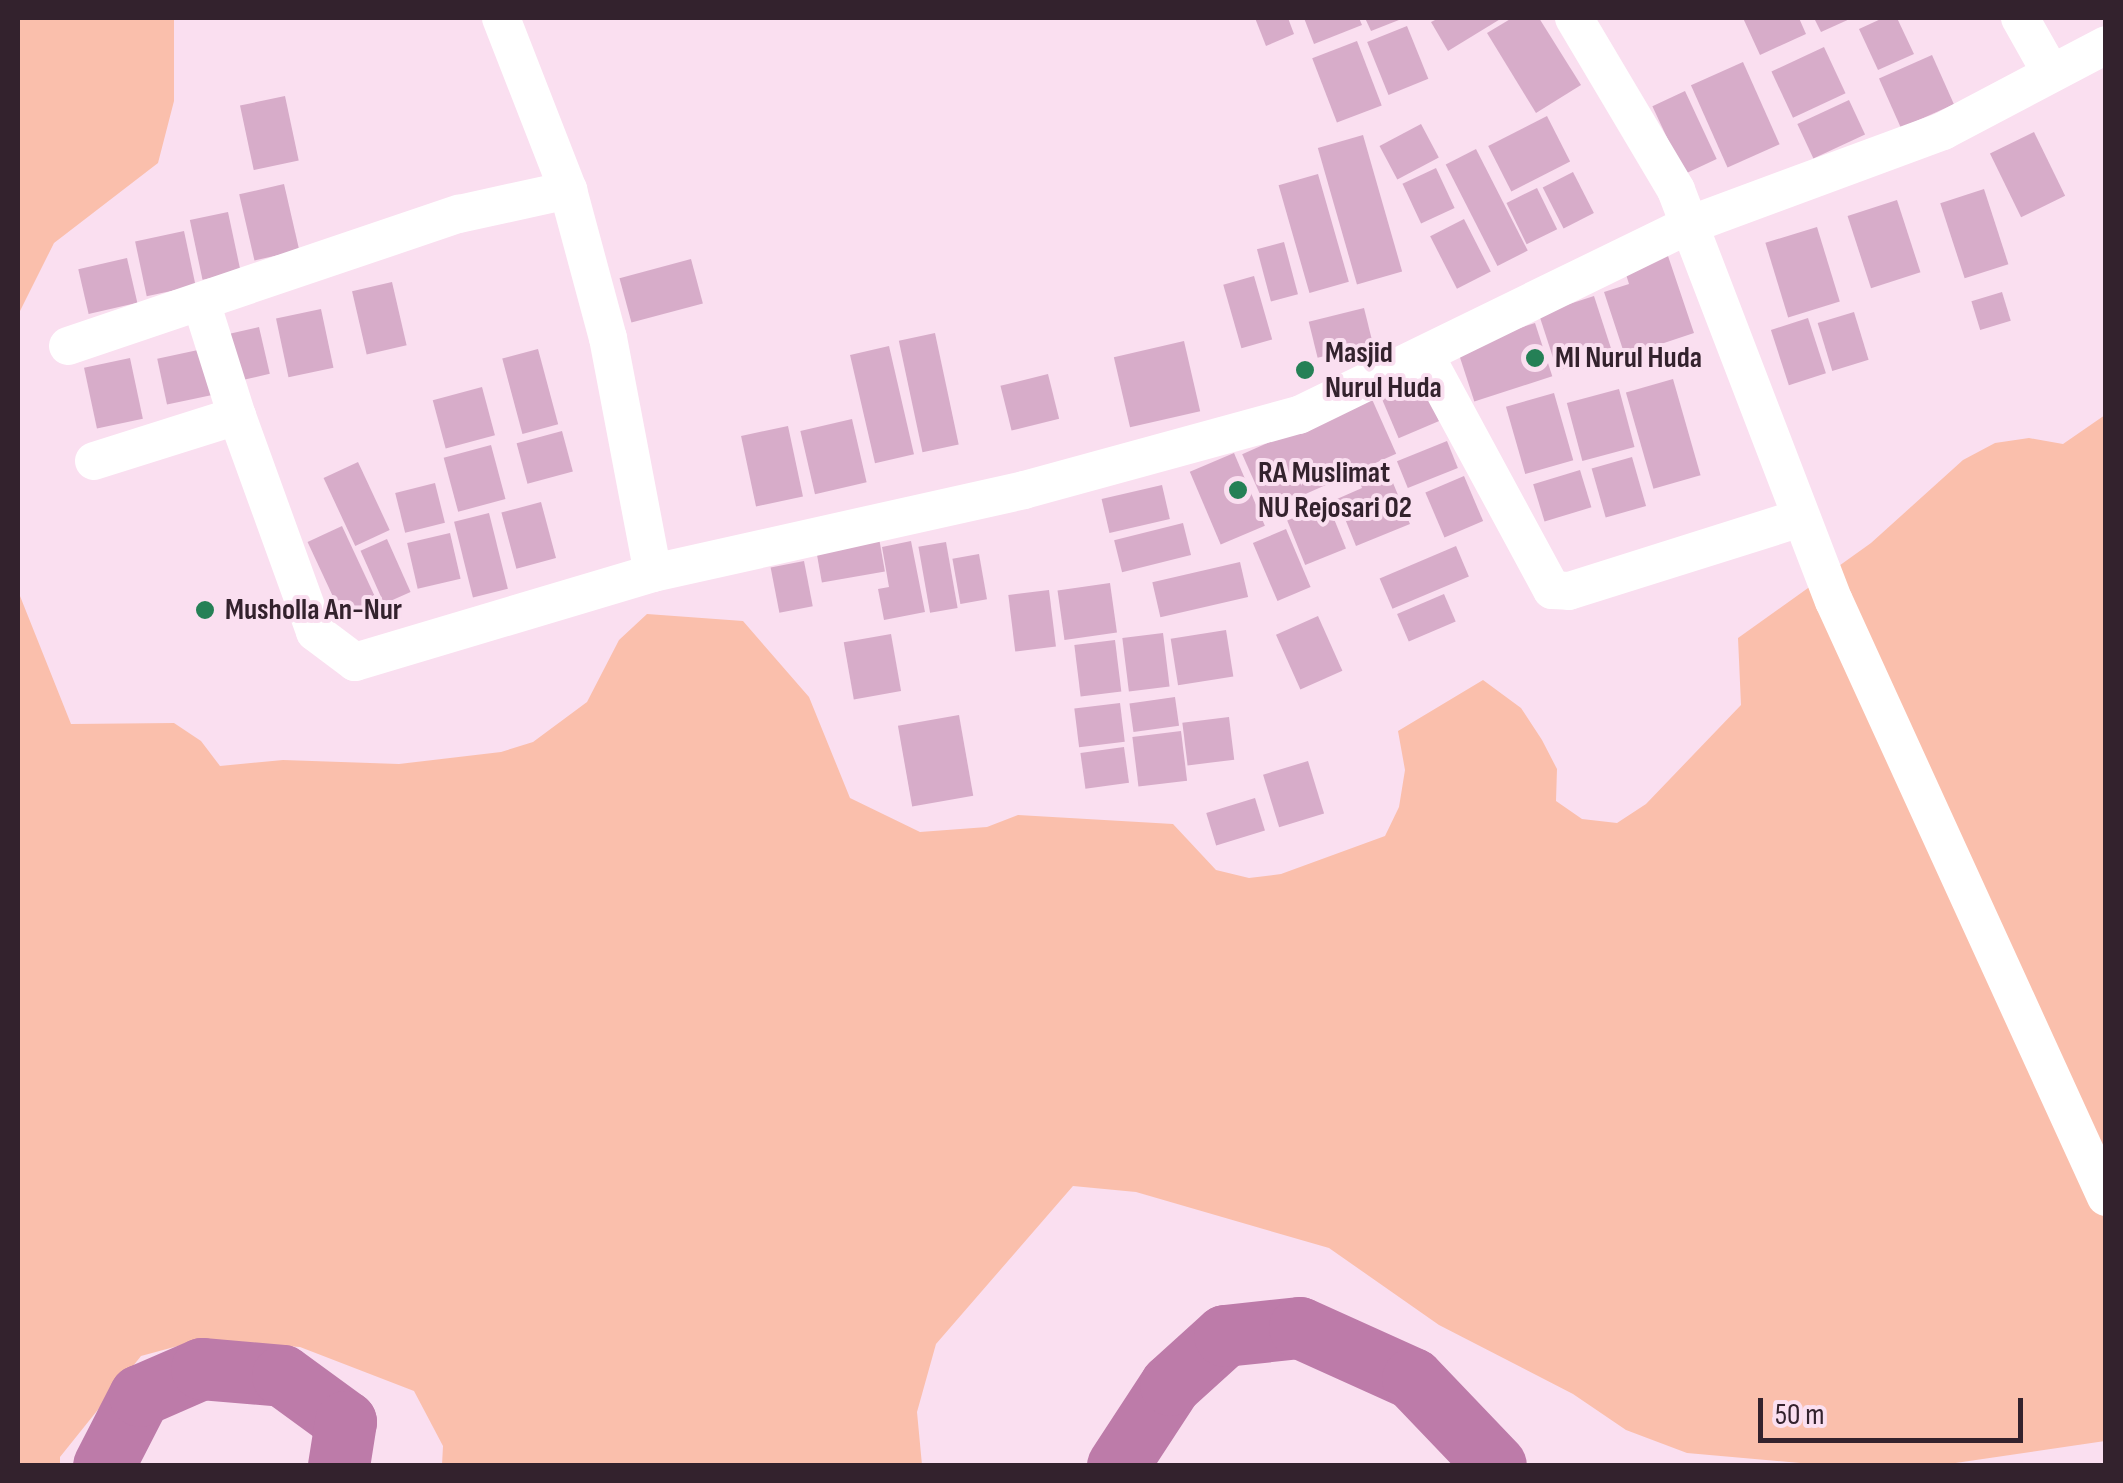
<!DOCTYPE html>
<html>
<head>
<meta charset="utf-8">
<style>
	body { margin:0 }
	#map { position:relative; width:2123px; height:1483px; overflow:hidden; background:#fadff0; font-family:"Sofia Sans Condensed",sans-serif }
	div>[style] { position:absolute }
	.green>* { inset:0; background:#fabfac }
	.river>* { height:62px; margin:-31px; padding:0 31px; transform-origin:31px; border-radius:31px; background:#bd7ba9 }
	.building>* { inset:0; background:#d7acc9; transform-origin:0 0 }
	.street>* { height:38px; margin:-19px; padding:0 19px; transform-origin:19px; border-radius:19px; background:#fff }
	.dots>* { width:28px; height:28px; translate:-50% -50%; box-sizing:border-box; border:5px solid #fadff0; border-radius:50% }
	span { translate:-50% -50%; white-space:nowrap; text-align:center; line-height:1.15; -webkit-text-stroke:8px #fadff0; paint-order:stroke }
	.poi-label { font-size:30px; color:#33222d; font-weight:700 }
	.left { translate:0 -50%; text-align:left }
	.frame { position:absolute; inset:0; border:20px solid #33222d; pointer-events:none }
	.scale { position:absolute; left:1758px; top:1398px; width:265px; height:45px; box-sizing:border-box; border:5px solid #33222d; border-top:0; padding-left:12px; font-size:30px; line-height:35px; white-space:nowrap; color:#33222d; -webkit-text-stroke:8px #fadff0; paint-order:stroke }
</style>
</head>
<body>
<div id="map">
	<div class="green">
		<div style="clip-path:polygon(18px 18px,174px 18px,174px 101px,158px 163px,54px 243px,18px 315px)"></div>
		<div style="clip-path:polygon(2105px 415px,2105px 1441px,1935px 1466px,1823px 1465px,1687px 1453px,1626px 1430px,1573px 1394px,1439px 1325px,1329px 1248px,1136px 1192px,1073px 1186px,936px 1344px,917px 1412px,922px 1465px,442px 1465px,443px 1446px,414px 1391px,300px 1347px,200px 1340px,141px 1356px,60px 1457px,60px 1465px,18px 1465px,18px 591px,71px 724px,174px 723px,201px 741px,220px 766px,283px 760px,399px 764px,501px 752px,533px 742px,587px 702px,619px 640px,647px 614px,743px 621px,809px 697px,850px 798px,920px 832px,987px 827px,1018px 815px,1173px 824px,1216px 870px,1249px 878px,1281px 874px,1385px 836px,1399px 807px,1405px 770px,1398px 731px,1483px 680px,1521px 708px,1542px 740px,1557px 769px,1556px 801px,1582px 819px,1617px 823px,1646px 804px,1741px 705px,1738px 638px,1871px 543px,1963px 460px,1995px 443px,2029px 438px,2063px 444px)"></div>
	</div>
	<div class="river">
		<div style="left:104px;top:1466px;width:79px;rotate:-62.8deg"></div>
		<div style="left:140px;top:1396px;width:68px;rotate:-23.5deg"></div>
		<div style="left:202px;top:1369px;width:81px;rotate:4.9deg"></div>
		<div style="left:283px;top:1376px;width:78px;rotate:36.1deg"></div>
		<div style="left:346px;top:1422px;width:45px;rotate:99deg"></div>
		<div style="left:1118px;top:1466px;width:97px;rotate:-56.8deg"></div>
		<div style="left:1171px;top:1385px;width:73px;rotate:-42.2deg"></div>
		<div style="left:1225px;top:1336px;width:75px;rotate:-6.1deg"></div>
		<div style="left:1300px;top:1328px;width:124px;rotate:24.3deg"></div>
		<div style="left:1413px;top:1379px;width:120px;rotate:46.3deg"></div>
	</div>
	<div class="building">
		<div style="clip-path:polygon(1255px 18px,1288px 18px,1294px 34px,1266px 46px)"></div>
		<div style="clip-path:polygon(1304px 18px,1359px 18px,1362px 25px,1314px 44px)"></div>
		<div style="clip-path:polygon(1365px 18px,1404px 18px,1371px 31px)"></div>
		<div style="clip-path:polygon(1439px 18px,1502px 18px,1448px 51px,1431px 22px)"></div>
		<div style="clip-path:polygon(1512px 18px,1539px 18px,1581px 85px,1536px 113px,1487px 33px)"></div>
		<div style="clip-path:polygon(1743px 18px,1799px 18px,1806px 34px,1760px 55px)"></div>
		<div style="clip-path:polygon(1814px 18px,1852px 18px,1821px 32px)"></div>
		<div style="clip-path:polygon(1883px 18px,1897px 18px,1914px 54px,1878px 70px,1859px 29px)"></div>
		<div style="left:1407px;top:26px;width:57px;height:43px;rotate:68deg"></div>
		<div style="left:1357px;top:41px;width:69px;height:48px;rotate:69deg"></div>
		<div style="left:1824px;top:47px;width:51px;height:58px;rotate:65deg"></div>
		<div style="left:1932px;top:55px;width:54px;height:58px;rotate:66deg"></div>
		<div style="left:1743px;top:62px;width:90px;height:57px;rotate:66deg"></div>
		<div style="left:1685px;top:91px;width:75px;height:36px;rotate:65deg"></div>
		<div style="left:285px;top:96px;width:66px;height:46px;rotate:78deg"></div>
		<div style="left:1849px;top:100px;width:38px;height:57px;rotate:65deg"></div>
		<div style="left:1547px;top:116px;width:51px;height:66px;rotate:63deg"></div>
		<div style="left:1421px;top:124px;width:38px;height:47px;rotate:62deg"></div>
		<div style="left:2034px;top:132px;width:71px;height:49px;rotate:64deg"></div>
		<div style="left:1363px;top:135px;width:142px;height:47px;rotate:74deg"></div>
		<div style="left:1476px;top:149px;width:114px;height:34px;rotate:63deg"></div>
		<div style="left:1436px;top:168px;width:44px;height:37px;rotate:65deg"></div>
		<div style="left:1573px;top:172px;width:46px;height:34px;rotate:63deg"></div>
		<div style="left:1318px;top:174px;width:112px;height:41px;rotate:74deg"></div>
		<div style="left:284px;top:184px;width:68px;height:46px;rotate:77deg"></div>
		<div style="left:1537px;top:188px;width:46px;height:34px;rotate:64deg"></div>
		<div style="left:1984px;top:189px;width:79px;height:46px;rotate:72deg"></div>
		<div style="left:1897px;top:200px;width:76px;height:52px;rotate:72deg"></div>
		<div style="left:228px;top:212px;width:61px;height:39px;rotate:78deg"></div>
		<div style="left:1464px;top:219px;width:59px;height:38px;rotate:63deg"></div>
		<div style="left:1817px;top:227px;width:78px;height:54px;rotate:73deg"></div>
		<div style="left:184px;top:231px;width:56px;height:50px;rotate:78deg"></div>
		<div style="left:1284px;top:242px;width:54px;height:28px;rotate:75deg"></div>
		<div style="clip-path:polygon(1667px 253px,1694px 333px,1625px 356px,1604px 292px,1629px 284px,1624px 268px)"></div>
		<div style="left:127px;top:258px;width:46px;height:50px;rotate:77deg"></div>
		<div style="left:691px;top:259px;width:46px;height:74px;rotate:75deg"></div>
		<div style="left:1254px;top:276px;width:66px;height:32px;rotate:74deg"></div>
		<div style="left:392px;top:282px;width:65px;height:41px;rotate:77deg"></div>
		<div style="left:2002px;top:292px;width:30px;height:32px;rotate:73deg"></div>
		<div style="left:1594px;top:296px;width:60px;height:58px;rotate:72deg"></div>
		<div style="left:1364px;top:308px;width:37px;height:57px;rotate:76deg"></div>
		<div style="left:321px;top:309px;width:60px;height:46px;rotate:78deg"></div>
		<div style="left:1854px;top:312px;width:50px;height:38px;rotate:73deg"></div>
		<div style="left:1808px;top:318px;width:58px;height:39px;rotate:72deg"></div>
		<div style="left:1535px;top:323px;width:56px;height:82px;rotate:72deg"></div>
		<div style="left:259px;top:327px;width:48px;height:39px;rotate:77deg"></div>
		<div style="left:935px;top:333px;width:114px;height:37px;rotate:78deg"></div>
		<div style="left:1184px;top:341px;width:72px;height:72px;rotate:77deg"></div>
		<div style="left:889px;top:346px;width:111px;height:40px;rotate:77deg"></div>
		<div style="left:212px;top:347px;width:47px;height:56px;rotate:78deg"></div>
		<div style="left:538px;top:349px;width:78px;height:37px;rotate:75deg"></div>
		<div style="left:130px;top:358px;width:62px;height:47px;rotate:78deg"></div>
		<div style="left:1048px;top:374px;width:46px;height:49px;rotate:76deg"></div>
		<div style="left:1420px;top:376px;width:49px;height:44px;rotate:67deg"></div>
		<div style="left:1673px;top:379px;width:100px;height:49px;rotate:74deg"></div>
		<div style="left:482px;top:387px;width:50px;height:51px;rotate:75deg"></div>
		<div style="left:1619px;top:389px;width:60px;height:54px;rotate:75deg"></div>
		<div style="left:1554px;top:393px;width:70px;height:50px;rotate:74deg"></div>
		<div style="left:1371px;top:397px;width:62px;height:141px;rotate:66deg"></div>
		<div style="left:852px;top:419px;width:65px;height:53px;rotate:77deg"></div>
		<div style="left:788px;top:426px;width:72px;height:48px;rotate:78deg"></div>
		<div style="left:562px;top:431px;width:42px;height:47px;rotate:75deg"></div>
		<div style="left:1447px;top:441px;width:29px;height:54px;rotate:68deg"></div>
		<div style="left:491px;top:445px;width:56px;height:49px;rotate:75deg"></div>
		<div style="left:1234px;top:453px;width:79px;height:48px;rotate:67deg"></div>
		<div style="left:1632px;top:457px;width:51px;height:42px;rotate:74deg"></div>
		<div style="left:358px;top:462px;width:75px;height:38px;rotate:65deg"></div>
		<div style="clip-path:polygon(1386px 466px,1410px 524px,1356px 546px,1337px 499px,1362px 488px,1358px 478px)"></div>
		<div style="left:1580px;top:470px;width:39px;height:49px;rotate:73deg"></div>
		<div style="left:1464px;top:476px;width:49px;height:42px;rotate:67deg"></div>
		<div style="left:435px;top:483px;width:41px;height:41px;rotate:76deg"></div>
		<div style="left:1162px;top:485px;width:35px;height:62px;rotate:77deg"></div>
		<div style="left:541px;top:502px;width:58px;height:41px;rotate:75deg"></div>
		<div style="left:1328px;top:504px;width:48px;height:44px;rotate:68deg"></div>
		<div style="left:489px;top:513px;width:78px;height:36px;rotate:76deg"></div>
		<div style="left:1183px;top:523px;width:33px;height:71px;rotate:76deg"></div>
		<div style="left:342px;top:526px;width:83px;height:38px;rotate:65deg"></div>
		<div style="left:1286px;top:529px;width:63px;height:36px;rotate:67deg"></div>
		<div style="left:450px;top:533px;width:47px;height:44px;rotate:77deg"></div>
		<div style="left:879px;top:538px;width:34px;height:64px;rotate:80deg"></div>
		<div style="left:387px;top:539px;width:58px;height:29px;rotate:66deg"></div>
		<div style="clip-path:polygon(911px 541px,925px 612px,884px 620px,878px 589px,889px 587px,882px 547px)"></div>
		<div style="left:946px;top:542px;width:67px;height:28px;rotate:80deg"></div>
		<div style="left:1456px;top:546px;width:33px;height:83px;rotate:67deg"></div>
		<div style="left:979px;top:554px;width:46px;height:27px;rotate:80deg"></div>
		<div style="left:804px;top:561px;width:46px;height:34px;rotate:79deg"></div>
		<div style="left:1240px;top:562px;width:36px;height:90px;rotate:77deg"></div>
		<div style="left:1110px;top:583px;width:50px;height:53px;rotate:82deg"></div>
		<div style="left:1049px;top:590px;width:57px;height:41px;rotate:83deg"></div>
		<div style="left:1444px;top:594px;width:30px;height:51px;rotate:67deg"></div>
		<div style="left:1318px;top:616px;width:60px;height:46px;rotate:66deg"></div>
		<div style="left:1226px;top:630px;width:47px;height:56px;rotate:81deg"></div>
		<div style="left:1163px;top:633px;width:54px;height:41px;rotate:83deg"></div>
		<div style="left:891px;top:634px;width:58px;height:48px;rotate:80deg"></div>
		<div style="left:1115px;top:640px;width:52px;height:41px;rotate:83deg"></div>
		<div style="left:1175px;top:697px;width:29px;height:46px;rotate:82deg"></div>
		<div style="left:1120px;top:703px;width:39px;height:46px;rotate:83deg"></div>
		<div style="left:959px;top:715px;width:82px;height:62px;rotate:80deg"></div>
		<div style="left:1229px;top:717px;width:43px;height:47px;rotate:83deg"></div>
		<div style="left:1181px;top:731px;width:50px;height:49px;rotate:83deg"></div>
		<div style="left:1124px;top:747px;width:36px;height:44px;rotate:82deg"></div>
		<div style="left:1308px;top:761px;width:55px;height:47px;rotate:73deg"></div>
		<div style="left:1255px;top:798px;width:34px;height:51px;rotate:73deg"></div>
	</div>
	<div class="street">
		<div style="left:501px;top:18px;width:185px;rotate:68.7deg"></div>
		<div style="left:1574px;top:18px;width:200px;rotate:59.3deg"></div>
		<div style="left:1676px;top:190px;width:440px;rotate:69deg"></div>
		<div style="left:1834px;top:601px;width:655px;rotate:65.47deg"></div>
		<div style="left:2020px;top:18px;width:63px;rotate:60.6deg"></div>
		<div style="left:201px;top:302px;width:120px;rotate:72.5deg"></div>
		<div style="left:68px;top:346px;width:413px;rotate:-18.7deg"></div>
		<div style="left:459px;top:214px;width:112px;rotate:-12.4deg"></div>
		<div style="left:568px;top:190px;width:153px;rotate:74.9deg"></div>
		<div style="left:608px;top:338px;width:239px;rotate:79.2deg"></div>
		<div style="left:1426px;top:357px;width:265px;rotate:61.6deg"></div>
		<div style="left:1552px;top:590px;width:17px;rotate:3deg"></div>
		<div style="left:1569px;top:591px;width:242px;rotate:-17.5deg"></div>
		<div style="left:94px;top:461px;width:150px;rotate:-17.5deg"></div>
		<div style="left:237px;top:416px;width:230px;rotate:70.1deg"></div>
		<div style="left:315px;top:632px;width:50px;rotate:36.9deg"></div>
		<div style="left:355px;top:662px;width:311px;rotate:-16.6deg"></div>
		<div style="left:653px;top:573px;width:380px;rotate:-12.6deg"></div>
		<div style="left:1024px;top:490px;width:285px;rotate:-15.3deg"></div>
		<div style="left:1299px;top:415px;width:434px;rotate:-26deg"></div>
		<div style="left:1689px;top:225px;width:271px;rotate:-20.3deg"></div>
		<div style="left:1943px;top:131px;width:184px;rotate:-27.8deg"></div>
	</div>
	<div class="dots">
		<div style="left:1535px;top:358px;background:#258056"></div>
		<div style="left:1305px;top:370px;background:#258056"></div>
		<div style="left:1238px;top:490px;background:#258056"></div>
		<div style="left:205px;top:610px;background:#258056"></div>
	</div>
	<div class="poi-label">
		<span class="left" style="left:1325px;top:370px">Masjid<br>Nurul Huda</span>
		<span class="left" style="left:1555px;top:358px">MI Nurul Huda</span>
		<span class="left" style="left:1258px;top:490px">RA Muslimat<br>NU Rejosari 02</span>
		<span class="left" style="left:225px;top:610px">Musholla An-Nur</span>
	</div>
	<div class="frame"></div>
	<div class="scale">50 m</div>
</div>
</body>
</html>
